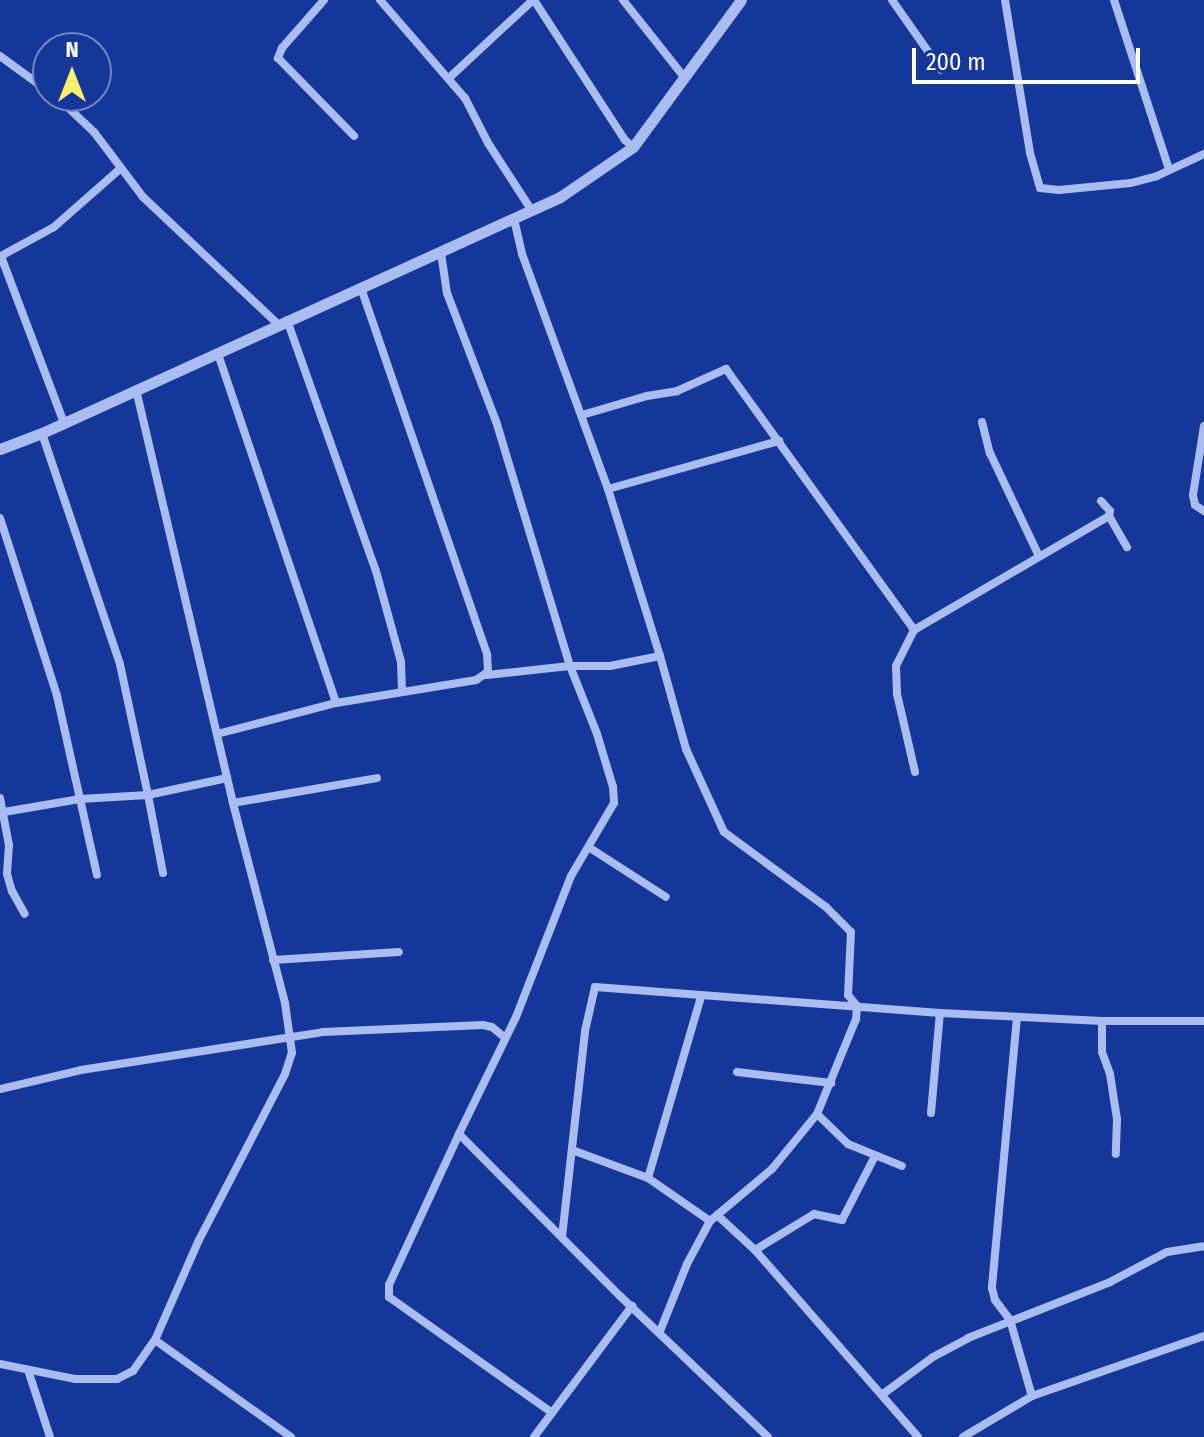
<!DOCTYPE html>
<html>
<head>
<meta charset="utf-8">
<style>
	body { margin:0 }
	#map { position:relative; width:1204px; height:1437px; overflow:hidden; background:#153799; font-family:"Fira Sans Condensed",sans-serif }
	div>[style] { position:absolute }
	.minor>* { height:8px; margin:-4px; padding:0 4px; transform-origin:4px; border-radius:4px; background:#a9bdf2 }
	.tertiary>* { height:11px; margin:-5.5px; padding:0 5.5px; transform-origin:5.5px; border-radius:5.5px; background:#a9bdf2 }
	span { translate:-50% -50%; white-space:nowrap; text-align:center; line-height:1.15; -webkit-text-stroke:6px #153799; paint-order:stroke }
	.north { position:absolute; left:32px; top:32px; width:80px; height:80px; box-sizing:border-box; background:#153799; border:2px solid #7387c2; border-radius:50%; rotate:0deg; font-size:22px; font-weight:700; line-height:32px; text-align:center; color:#fff }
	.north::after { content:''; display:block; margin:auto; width:28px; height:36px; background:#fff06b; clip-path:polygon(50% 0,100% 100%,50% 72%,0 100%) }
	.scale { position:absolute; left:912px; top:48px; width:228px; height:36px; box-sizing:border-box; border:4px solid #fff; border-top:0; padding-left:10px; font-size:24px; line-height:28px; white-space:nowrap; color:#fff; -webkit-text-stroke:6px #153799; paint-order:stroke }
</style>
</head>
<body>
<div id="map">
	<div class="minor">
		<div style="left:324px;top:0;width:64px;rotate:131.2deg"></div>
		<div style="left:282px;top:48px;width:11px;rotate:112deg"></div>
		<div style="left:278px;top:58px;width:109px;rotate:45.7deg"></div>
		<div style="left:380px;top:0;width:130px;rotate:49.1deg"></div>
		<div style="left:465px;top:98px;width:51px;rotate:62.9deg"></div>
		<div style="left:488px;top:143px;width:81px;rotate:57.1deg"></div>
		<div style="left:534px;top:0;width:167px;rotate:57deg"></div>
		<div style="left:625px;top:140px;width:11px;rotate:41deg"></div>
		<div style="left:623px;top:0;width:98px;rotate:51.6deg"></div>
		<div style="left:892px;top:0;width:85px;rotate:55deg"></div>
		<div style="left:1005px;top:0;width:155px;rotate:80.7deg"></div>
		<div style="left:1030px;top:153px;width:36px;rotate:74deg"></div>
		<div style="left:1040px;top:188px;width:19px;rotate:6deg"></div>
		<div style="left:1059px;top:190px;width:72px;rotate:-5.6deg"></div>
		<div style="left:1131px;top:183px;width:27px;rotate:-15deg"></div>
		<div style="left:1157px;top:176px;width:52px;rotate:-25.1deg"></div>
		<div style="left:1114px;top:0;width:178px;rotate:72deg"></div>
		<div style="left:0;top:56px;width:59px;rotate:36.1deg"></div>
		<div style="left:449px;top:78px;width:115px;rotate:-42.9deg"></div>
		<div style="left:56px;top:96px;width:52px;rotate:43.5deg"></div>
		<div style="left:94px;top:132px;width:81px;rotate:53deg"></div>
		<div style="left:143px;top:197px;width:185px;rotate:43.3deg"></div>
		<div style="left:514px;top:219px;width:36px;rotate:77deg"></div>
		<div style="left:522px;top:254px;width:250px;rotate:69.9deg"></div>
		<div style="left:608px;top:489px;width:175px;rotate:72.7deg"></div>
		<div style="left:441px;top:253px;width:40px;rotate:81.5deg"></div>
		<div style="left:447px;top:293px;width:137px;rotate:69.1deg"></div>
		<div style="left:496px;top:421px;width:256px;rotate:73.2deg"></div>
		<div style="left:570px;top:666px;width:73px;rotate:68.3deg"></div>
		<div style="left:597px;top:734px;width:55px;rotate:73.2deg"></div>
		<div style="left:613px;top:787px;width:16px;rotate:86deg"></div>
		<div style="left:614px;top:803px;width:85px;rotate:120.5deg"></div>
		<div style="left:571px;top:876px;width:151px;rotate:111.3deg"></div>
		<div style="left:516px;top:1017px;width:130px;rotate:116deg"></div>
		<div style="left:459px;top:1134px;width:228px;rotate:45.2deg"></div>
		<div style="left:620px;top:1296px;width:204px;rotate:43.6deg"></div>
		<div style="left:287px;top:320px;width:266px;rotate:70.5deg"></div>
		<div style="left:376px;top:571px;width:94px;rotate:74.6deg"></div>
		<div style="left:401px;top:662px;width:30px;rotate:88deg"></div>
		<div style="left:218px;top:354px;width:368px;rotate:71.3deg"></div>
		<div style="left:582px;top:415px;width:68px;rotate:-16.3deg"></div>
		<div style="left:647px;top:396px;width:30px;rotate:-9deg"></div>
		<div style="left:677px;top:391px;width:54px;rotate:-24.2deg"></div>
		<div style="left:726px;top:369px;width:322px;rotate:54.2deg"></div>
		<div style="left:914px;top:630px;width:226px;rotate:-30.3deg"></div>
		<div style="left:1109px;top:516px;width:36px;rotate:60deg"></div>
		<div style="left:982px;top:422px;width:32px;rotate:76deg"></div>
		<div style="left:990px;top:453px;width:114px;rotate:64.6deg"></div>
		<div style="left:64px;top:423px;width:178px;rotate:-110.7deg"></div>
		<div style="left:1px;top:256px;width:60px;rotate:-28.7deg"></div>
		<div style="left:54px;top:227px;width:89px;rotate:-41.4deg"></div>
		<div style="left:1204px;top:426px;width:70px;rotate:99.1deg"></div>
		<div style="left:1193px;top:495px;width:10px;rotate:79deg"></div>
		<div style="left:1195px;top:505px;width:11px;rotate:34deg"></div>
		<div style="left:608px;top:489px;width:178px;rotate:-15.7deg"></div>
		<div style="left:1101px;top:501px;width:13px;rotate:48deg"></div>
		<div style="left:1110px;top:511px;width:5px;rotate:101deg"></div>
		<div style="left:0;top:518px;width:187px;rotate:72.2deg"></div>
		<div style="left:57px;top:696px;width:183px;rotate:77.4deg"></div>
		<div style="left:914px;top:630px;width:40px;rotate:116.6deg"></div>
		<div style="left:896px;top:666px;width:28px;rotate:88deg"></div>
		<div style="left:897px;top:694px;width:80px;rotate:77deg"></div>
		<div style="left:487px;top:675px;width:83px;rotate:-6.2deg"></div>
		<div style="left:570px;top:666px;width:40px"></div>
		<div style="left:610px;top:666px;width:51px;rotate:-11.3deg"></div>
		<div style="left:660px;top:656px;width:97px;rotate:74.4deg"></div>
		<div style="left:686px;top:749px;width:91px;rotate:65.4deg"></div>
		<div style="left:724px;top:832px;width:127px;rotate:36.3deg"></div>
		<div style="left:826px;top:907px;width:35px;rotate:45deg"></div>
		<div style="left:851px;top:932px;width:63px;rotate:92.7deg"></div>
		<div style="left:848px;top:995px;width:14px;rotate:51deg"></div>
		<div style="left:857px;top:1006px;width:13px;rotate:94deg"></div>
		<div style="left:856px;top:1019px;width:103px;rotate:112.3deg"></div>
		<div style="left:817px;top:1114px;width:71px;rotate:129.3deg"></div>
		<div style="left:772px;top:1169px;width:81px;rotate:140deg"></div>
		<div style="left:710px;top:1221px;width:49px;rotate:118.1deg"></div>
		<div style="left:687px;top:1264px;width:72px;rotate:111.9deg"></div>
		<div style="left:217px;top:734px;width:123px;rotate:-14.6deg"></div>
		<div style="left:336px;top:703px;width:142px;rotate:-9.3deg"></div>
		<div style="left:476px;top:680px;width:14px;rotate:-34deg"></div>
		<div style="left:488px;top:672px;width:18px;rotate:-93deg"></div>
		<div style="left:487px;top:654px;width:386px;rotate:-109deg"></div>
		<div style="left:0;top:798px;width:48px;rotate:79.2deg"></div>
		<div style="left:9px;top:845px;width:29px;rotate:94deg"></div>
		<div style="left:7px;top:874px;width:18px;rotate:74deg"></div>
		<div style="left:12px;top:891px;width:26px;rotate:61deg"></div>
		<div style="left:233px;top:803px;width:146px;rotate:-9.8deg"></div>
		<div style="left:4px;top:812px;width:77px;rotate:-9.7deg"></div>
		<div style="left:80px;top:799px;width:68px;rotate:-3.4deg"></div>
		<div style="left:148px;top:795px;width:134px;rotate:-102.1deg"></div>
		<div style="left:120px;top:664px;width:244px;rotate:-108.7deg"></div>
		<div style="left:590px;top:848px;width:90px;rotate:32.8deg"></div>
		<div style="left:163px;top:873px;width:79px;rotate:-100.9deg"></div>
		<div style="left:148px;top:795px;width:81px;rotate:-12.1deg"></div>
		<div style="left:273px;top:960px;width:126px;rotate:-3.6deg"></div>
		<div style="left:1017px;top:1017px;width:272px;rotate:95.3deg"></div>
		<div style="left:992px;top:1288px;width:12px;rotate:76deg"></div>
		<div style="left:995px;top:1300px;width:25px;rotate:53deg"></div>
		<div style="left:1010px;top:1320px;width:79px;rotate:73.9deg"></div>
		<div style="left:1102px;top:1021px;width:31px;rotate:90deg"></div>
		<div style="left:1102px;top:1052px;width:23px;rotate:70deg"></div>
		<div style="left:1110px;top:1074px;width:46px;rotate:81.2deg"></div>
		<div style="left:1117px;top:1119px;width:35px;rotate:92deg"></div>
		<div style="left:737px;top:1072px;width:95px;rotate:6.7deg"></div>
		<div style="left:0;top:1089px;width:83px;rotate:-13.2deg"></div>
		<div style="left:81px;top:1070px;width:245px;rotate:-8.9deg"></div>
		<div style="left:323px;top:1032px;width:160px;rotate:-2.5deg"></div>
		<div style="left:483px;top:1025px;width:9px;rotate:13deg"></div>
		<div style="left:492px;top:1027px;width:16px;rotate:40deg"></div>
		<div style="left:931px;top:1113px;width:100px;rotate:-84.9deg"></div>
		<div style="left:817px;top:1114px;width:43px;rotate:44.1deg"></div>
		<div style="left:848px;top:1144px;width:58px;rotate:22.2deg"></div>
		<div style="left:459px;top:1134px;width:166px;rotate:114.9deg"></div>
		<div style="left:389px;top:1285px;width:12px;rotate:90deg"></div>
		<div style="left:389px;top:1297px;width:200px;rotate:35.4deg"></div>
		<div style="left:572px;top:1150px;width:81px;rotate:20.2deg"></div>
		<div style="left:648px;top:1178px;width:75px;rotate:34.7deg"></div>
		<div style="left:648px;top:1178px;width:189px;rotate:-73.7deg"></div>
		<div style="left:717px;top:1215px;width:52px;rotate:42.6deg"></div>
		<div style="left:755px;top:1250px;width:248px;rotate:48.9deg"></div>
		<div style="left:562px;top:1237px;width:207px;rotate:-83.6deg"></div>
		<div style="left:585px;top:1031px;width:45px;rotate:-77.2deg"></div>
		<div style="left:595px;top:987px;width:346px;rotate:4.3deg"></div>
		<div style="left:940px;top:1013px;width:162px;rotate:2.8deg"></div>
		<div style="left:1102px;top:1021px;width:102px"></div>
		<div style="left:755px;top:1250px;width:69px;rotate:-31.4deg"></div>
		<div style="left:814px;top:1214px;width:29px;rotate:12deg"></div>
		<div style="left:842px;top:1220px;width:72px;rotate:-62.7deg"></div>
		<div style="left:155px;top:1340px;width:167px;rotate:35.5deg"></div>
		<div style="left:0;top:1364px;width:76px;rotate:11.3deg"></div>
		<div style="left:75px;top:1379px;width:42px"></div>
		<div style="left:117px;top:1379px;width:18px;rotate:-27deg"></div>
		<div style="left:133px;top:1371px;width:38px;rotate:-55deg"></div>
		<div style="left:155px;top:1340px;width:109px;rotate:-66.3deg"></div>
		<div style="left:199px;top:1240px;width:187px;rotate:-62.6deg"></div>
		<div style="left:285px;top:1074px;width:22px;rotate:-72deg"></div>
		<div style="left:292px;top:1053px;width:50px;rotate:-98deg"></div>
		<div style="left:285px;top:1003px;width:207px;rotate:-104.6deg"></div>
		<div style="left:233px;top:803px;width:423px;rotate:-103.2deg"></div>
		<div style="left:28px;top:1370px;width:71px;rotate:71.8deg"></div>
		<div style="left:883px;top:1394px;width:62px;rotate:-36.5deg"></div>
		<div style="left:933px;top:1357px;width:40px;rotate:-28deg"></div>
		<div style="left:968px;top:1338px;width:153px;rotate:-21.5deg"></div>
		<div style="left:1110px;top:1282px;width:64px;rotate:-27.8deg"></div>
		<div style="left:1167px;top:1252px;width:37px;rotate:-9deg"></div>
		<div style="left:534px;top:1437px;width:164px;rotate:-53.2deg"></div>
		<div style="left:963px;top:1437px;width:80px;rotate:-30.7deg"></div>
		<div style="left:1032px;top:1396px;width:182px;rotate:-19.2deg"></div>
	</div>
	<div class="tertiary">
		<div style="left:0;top:449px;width:45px;rotate:-20.9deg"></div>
		<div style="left:42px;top:433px;width:569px;rotate:-24.49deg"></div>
		<div style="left:560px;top:197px;width:88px;rotate:-34.4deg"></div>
		<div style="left:633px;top:147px;width:182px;rotate:-53.7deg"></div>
	</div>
	<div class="north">N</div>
	<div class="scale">200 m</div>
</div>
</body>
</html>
